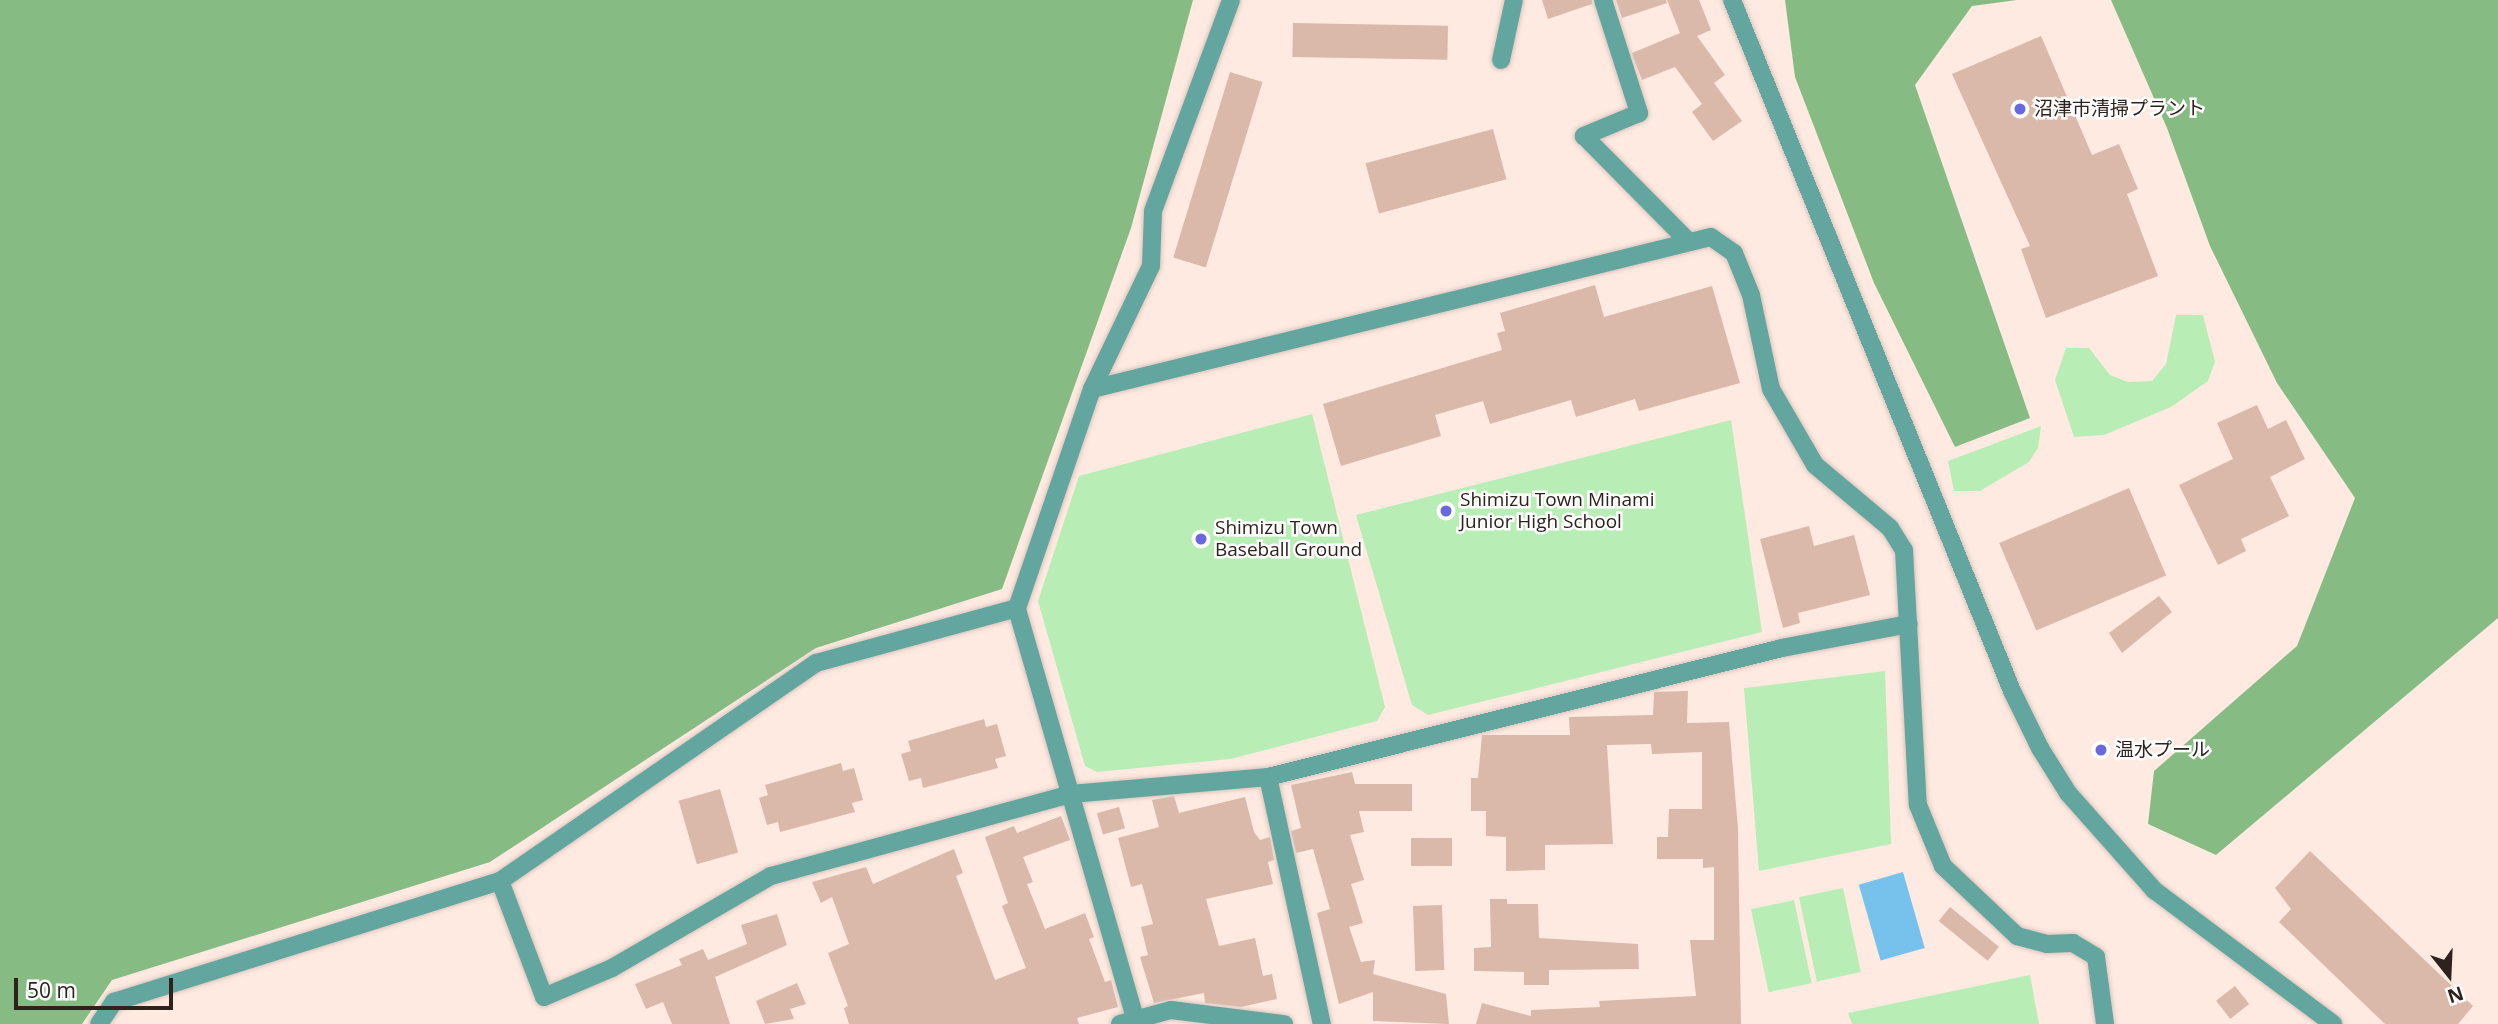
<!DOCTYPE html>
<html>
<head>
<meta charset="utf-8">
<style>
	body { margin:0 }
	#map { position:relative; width:2498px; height:1024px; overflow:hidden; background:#ffeae1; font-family:"Open Sans","Noto Sans JP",sans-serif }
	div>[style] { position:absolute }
	.green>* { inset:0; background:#b8edb6; transform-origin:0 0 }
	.forest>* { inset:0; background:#86bb84 }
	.water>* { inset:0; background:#77c2ec; transform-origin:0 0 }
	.building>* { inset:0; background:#dab9aa; transform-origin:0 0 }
	.roads { filter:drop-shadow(0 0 2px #d9c6be) drop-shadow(0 0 2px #d9c6be) }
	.minor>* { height:18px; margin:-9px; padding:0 9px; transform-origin:9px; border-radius:9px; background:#62a69f }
	.dots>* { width:19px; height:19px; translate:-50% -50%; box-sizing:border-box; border:4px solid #fff; border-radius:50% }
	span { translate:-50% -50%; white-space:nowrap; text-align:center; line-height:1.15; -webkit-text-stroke:5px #fff; paint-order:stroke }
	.poi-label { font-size:19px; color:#2e221c }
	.left { translate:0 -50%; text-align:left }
	.north { position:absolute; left:2414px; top:940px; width:70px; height:70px; -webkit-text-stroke:5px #fff; paint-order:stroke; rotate:162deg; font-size:19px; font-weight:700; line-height:28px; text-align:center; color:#2e221c }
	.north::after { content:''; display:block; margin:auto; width:24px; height:32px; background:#2e221c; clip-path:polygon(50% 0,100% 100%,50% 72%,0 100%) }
	.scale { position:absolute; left:14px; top:978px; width:159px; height:32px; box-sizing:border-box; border:4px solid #2e221c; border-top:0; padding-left:9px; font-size:21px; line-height:24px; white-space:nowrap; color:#2e221c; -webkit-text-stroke:5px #fff; paint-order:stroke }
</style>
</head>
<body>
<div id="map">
	<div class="green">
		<div style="clip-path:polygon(2176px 315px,2203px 315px,2215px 362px,2208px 381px,2171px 407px,2104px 435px,2074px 437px,2055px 380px,2066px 348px,2089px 348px,2110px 375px,2128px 382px,2152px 381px,2166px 364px)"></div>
		<div style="clip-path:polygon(1312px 414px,1385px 707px,1377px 721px,1230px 759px,1097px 772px,1085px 766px,1038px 601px,1079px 476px)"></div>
		<div style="clip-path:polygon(1731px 420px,1762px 632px,1428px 715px,1412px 705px,1356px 515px)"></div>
		<div style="clip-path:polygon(2041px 426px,2038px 448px,2029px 462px,1980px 491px,1954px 491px,1948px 461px)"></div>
		<div style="clip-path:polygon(1885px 671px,1891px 844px,1759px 871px,1744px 688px)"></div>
		<div style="left:1843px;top:888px;width:86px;height:45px;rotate:78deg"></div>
		<div style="left:1794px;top:900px;width:85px;height:44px;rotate:78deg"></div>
		<div style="clip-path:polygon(2030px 975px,2039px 1024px,1852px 1024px,1848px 1013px)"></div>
	</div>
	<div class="forest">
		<div style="clip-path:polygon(0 0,1193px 0,1131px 228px,1002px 589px,816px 648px,490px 862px,112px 980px,82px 1024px,0 1024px)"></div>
		<div style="clip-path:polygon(1785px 0,2017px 0,1972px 6px,1915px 85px,2030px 418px,1955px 447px,1874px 283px,1795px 77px)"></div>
		<div style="clip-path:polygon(2111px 0,2498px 0,2498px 618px,2216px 855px,2148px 824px,2154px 771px,2297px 646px,2355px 498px,2277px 383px,2210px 246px,2167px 128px)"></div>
	</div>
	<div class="water">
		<div style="left:1903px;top:872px;width:79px;height:46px;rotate:74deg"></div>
	</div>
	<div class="building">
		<div style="clip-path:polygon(1542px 0,1592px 0,1592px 4px,1548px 19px)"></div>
		<div style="clip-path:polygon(1616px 0,1666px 0,1667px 3px,1622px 18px)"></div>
		<div style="clip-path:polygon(1667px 0,1699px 0,1711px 30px,1697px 36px,1725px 75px,1714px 83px,1742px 121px,1713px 141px,1692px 112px,1702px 104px,1675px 67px,1642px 80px,1633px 57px,1632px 53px,1680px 33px)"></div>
		<div style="left:1293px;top:23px;width:155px;height:34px;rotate:1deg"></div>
		<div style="clip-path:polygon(2041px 36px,2092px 155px,2119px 144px,2138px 189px,2127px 194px,2158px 276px,2046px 318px,2021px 249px,2030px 246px,1952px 74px)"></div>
		<div style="left:1230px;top:72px;width:34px;height:194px;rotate:17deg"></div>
		<div style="left:1493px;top:129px;width:52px;height:132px;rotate:75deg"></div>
		<div style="clip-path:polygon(1595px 285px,1604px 317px,1712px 286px,1740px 383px,1639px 411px,1635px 399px,1576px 417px,1571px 400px,1490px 424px,1483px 401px,1435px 415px,1441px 436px,1341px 466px,1323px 404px,1502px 350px,1497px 333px,1505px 331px,1500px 313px)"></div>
		<div style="clip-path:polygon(2257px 405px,2268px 429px,2286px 420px,2305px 459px,2270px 477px,2289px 516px,2241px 539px,2246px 551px,2218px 565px,2179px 485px,2233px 459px,2217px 423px)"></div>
		<div style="left:2129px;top:488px;width:95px;height:141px;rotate:67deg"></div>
		<div style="clip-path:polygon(1809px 526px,1814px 546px,1854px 535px,1870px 595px,1798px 613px,1800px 623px,1783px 628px,1760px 539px)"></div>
		<div style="clip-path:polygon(2159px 596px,2172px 612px,2122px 653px,2109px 633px)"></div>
		<div style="clip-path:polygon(1688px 691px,1687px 723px,1729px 722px,1738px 829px,1741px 1024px,1476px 1024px,1482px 1003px,1531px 1016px,1531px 1010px,1600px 1007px,1599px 1001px,1696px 996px,1690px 940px,1714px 940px,1714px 867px,1703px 868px,1703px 859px,1657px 859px,1657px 837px,1668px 837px,1669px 809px,1702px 809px,1702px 752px,1652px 754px,1651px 744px,1607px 745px,1613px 844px,1545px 845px,1545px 870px,1506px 871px,1506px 837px,1486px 836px,1486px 811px,1471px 811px,1471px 778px,1478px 778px,1482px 735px,1570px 735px,1569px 717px,1653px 715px,1654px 692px)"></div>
		<div style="clip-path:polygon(984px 719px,986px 727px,997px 724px,1006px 756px,995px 759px,998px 768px,923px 788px,921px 778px,909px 781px,901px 754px,911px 751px,908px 741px)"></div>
		<div style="clip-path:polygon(841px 763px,843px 771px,854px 768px,863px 800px,852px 803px,855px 812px,780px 832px,778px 822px,767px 825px,759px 798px,768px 795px,765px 785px)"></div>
		<div style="clip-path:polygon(1352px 772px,1355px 784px,1412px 784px,1412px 811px,1359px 811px,1364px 832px,1350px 835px,1364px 880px,1351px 884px,1363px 923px,1349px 927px,1361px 962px,1375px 960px,1373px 974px,1446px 994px,1449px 1024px,1373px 1021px,1373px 992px,1339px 1004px,1317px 913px,1330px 909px,1313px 849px,1296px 853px,1291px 831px,1301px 828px,1291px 785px)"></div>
		<div style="left:720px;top:789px;width:66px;height:43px;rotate:74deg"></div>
		<div style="clip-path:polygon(1174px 796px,1179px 813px,1245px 797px,1254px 832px,1260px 840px,1270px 837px,1274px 860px,1268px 862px,1273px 884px,1206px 899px,1219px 946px,1255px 938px,1263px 976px,1272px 974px,1277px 999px,1241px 1007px,1205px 1003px,1204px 993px,1154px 1003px,1140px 957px,1148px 955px,1141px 927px,1153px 924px,1142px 884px,1131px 887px,1118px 838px,1159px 827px,1152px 800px)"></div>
		<div style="left:1119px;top:807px;width:22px;height:23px;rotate:74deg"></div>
		<div style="clip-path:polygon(1061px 816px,1070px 840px,1023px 857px,1033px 882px,1027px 884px,1045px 929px,1085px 913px,1094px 937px,1089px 939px,1105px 982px,1111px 980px,1118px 1007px,1077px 1018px,1079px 1024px,849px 1024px,844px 1008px,848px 1006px,828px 953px,849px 944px,832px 897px,821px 903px,812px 882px,866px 867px,873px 884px,954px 849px,963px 873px,956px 876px,995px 980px,1026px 968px,1002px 906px,1008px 903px,985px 837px,1014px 826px,1017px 833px)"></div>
		<div style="left:1411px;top:838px;width:41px;height:28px"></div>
		<div style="clip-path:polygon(2310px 851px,2473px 1006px,2458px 1024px,2385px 1024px,2279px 922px,2291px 909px,2275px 888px)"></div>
		<div style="clip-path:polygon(1490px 899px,1507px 899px,1507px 904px,1538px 904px,1539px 938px,1638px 944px,1639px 969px,1549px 970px,1549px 985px,1524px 985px,1524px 972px,1474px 971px,1474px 948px,1491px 947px)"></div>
		<div style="left:1442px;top:905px;width:65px;height:29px;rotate:88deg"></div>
		<div style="left:1950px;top:907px;width:63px;height:18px;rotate:39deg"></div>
		<div style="clip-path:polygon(777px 914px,787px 945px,715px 977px,730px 1024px,672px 1024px,663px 1002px,646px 1009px,635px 984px,682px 965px,679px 959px,703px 949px,708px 960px,747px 944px,741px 925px)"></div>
		<div style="clip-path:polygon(797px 983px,806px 1004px,790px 1009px,794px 1019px,765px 1024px,756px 1001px)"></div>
		<div style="left:2235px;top:986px;width:23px;height:24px;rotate:52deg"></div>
	</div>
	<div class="roads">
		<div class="minor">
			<div style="left:1603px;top:0;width:119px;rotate:72.3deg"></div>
			<div style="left:1639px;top:113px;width:60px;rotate:157.3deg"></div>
			<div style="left:1584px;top:136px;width:148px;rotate:45.3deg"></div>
			<div style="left:1732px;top:0;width:746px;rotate:67.94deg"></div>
			<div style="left:2012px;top:691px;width:64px;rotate:63.8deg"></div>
			<div style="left:2040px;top:748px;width:53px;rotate:58.1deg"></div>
			<div style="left:2068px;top:793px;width:130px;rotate:48.4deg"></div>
			<div style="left:2154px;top:890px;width:224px;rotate:36.8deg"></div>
			<div style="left:1501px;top:60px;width:61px;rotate:-77.8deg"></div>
			<div style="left:1092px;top:389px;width:136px;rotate:-64.4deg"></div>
			<div style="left:1151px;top:266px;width:55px;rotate:-87.9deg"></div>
			<div style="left:1153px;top:211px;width:225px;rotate:-69.7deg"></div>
			<div style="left:1268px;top:777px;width:253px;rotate:77.7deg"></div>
			<div style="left:500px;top:881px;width:124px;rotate:69.2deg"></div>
			<div style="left:544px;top:997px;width:74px;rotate:-23.1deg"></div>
			<div style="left:612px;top:968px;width:184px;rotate:-30.1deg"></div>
			<div style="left:771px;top:876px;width:311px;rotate:-15.3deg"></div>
			<div style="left:1071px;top:794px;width:198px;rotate:-4.9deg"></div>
			<div style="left:1268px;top:777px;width:530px;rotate:-14.09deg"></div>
			<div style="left:1782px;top:648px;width:129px;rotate:-10.7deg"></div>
			<div style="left:1135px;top:1018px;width:427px;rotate:-106.1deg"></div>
			<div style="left:1017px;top:608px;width:231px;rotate:-71.1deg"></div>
			<div style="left:1092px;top:389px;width:637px;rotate:-13.8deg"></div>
			<div style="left:1711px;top:237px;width:28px;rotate:35deg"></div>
			<div style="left:1734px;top:253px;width:45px;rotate:68deg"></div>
			<div style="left:1751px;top:295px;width:96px;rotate:78deg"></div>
			<div style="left:1771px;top:389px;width:88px;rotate:59.9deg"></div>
			<div style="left:1815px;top:465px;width:98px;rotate:40deg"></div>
			<div style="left:1890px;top:528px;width:26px;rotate:58deg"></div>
			<div style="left:1904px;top:550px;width:255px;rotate:86.9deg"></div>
			<div style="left:1918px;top:805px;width:66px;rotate:67.7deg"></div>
			<div style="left:1943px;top:866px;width:102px;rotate:43.4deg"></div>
			<div style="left:2017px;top:936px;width:31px;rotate:15deg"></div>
			<div style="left:2047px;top:944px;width:26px;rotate:-2deg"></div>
			<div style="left:2073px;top:943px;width:27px;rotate:31deg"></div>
			<div style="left:2096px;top:957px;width:68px;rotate:82.3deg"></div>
			<div style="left:99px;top:1024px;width:27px;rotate:-56deg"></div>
			<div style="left:114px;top:1002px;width:405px;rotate:-17.4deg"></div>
			<div style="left:500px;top:881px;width:384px;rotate:-34.6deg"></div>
			<div style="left:816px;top:663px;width:208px;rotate:-15.3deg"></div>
			<div style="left:1120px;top:1024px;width:53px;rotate:-15.4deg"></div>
			<div style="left:1171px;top:1010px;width:114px;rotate:7.1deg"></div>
		</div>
	</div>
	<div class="dots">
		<div style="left:2020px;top:109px;background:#6a68e1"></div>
		<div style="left:1446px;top:511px;background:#6a68e1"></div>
		<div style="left:1201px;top:539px;background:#6a68e1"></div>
		<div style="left:2101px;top:750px;background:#6a68e1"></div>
	</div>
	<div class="poi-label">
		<span class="left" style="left:2034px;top:109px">沼津市清掃プラント</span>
		<span class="left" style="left:1460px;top:511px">Shimizu Town Minami<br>Junior High School</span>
		<span class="left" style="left:1215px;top:539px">Shimizu Town<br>Baseball Ground</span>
		<span class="left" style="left:2115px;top:750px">温水プール</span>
	</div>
	<div class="north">N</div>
	<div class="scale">50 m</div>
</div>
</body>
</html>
